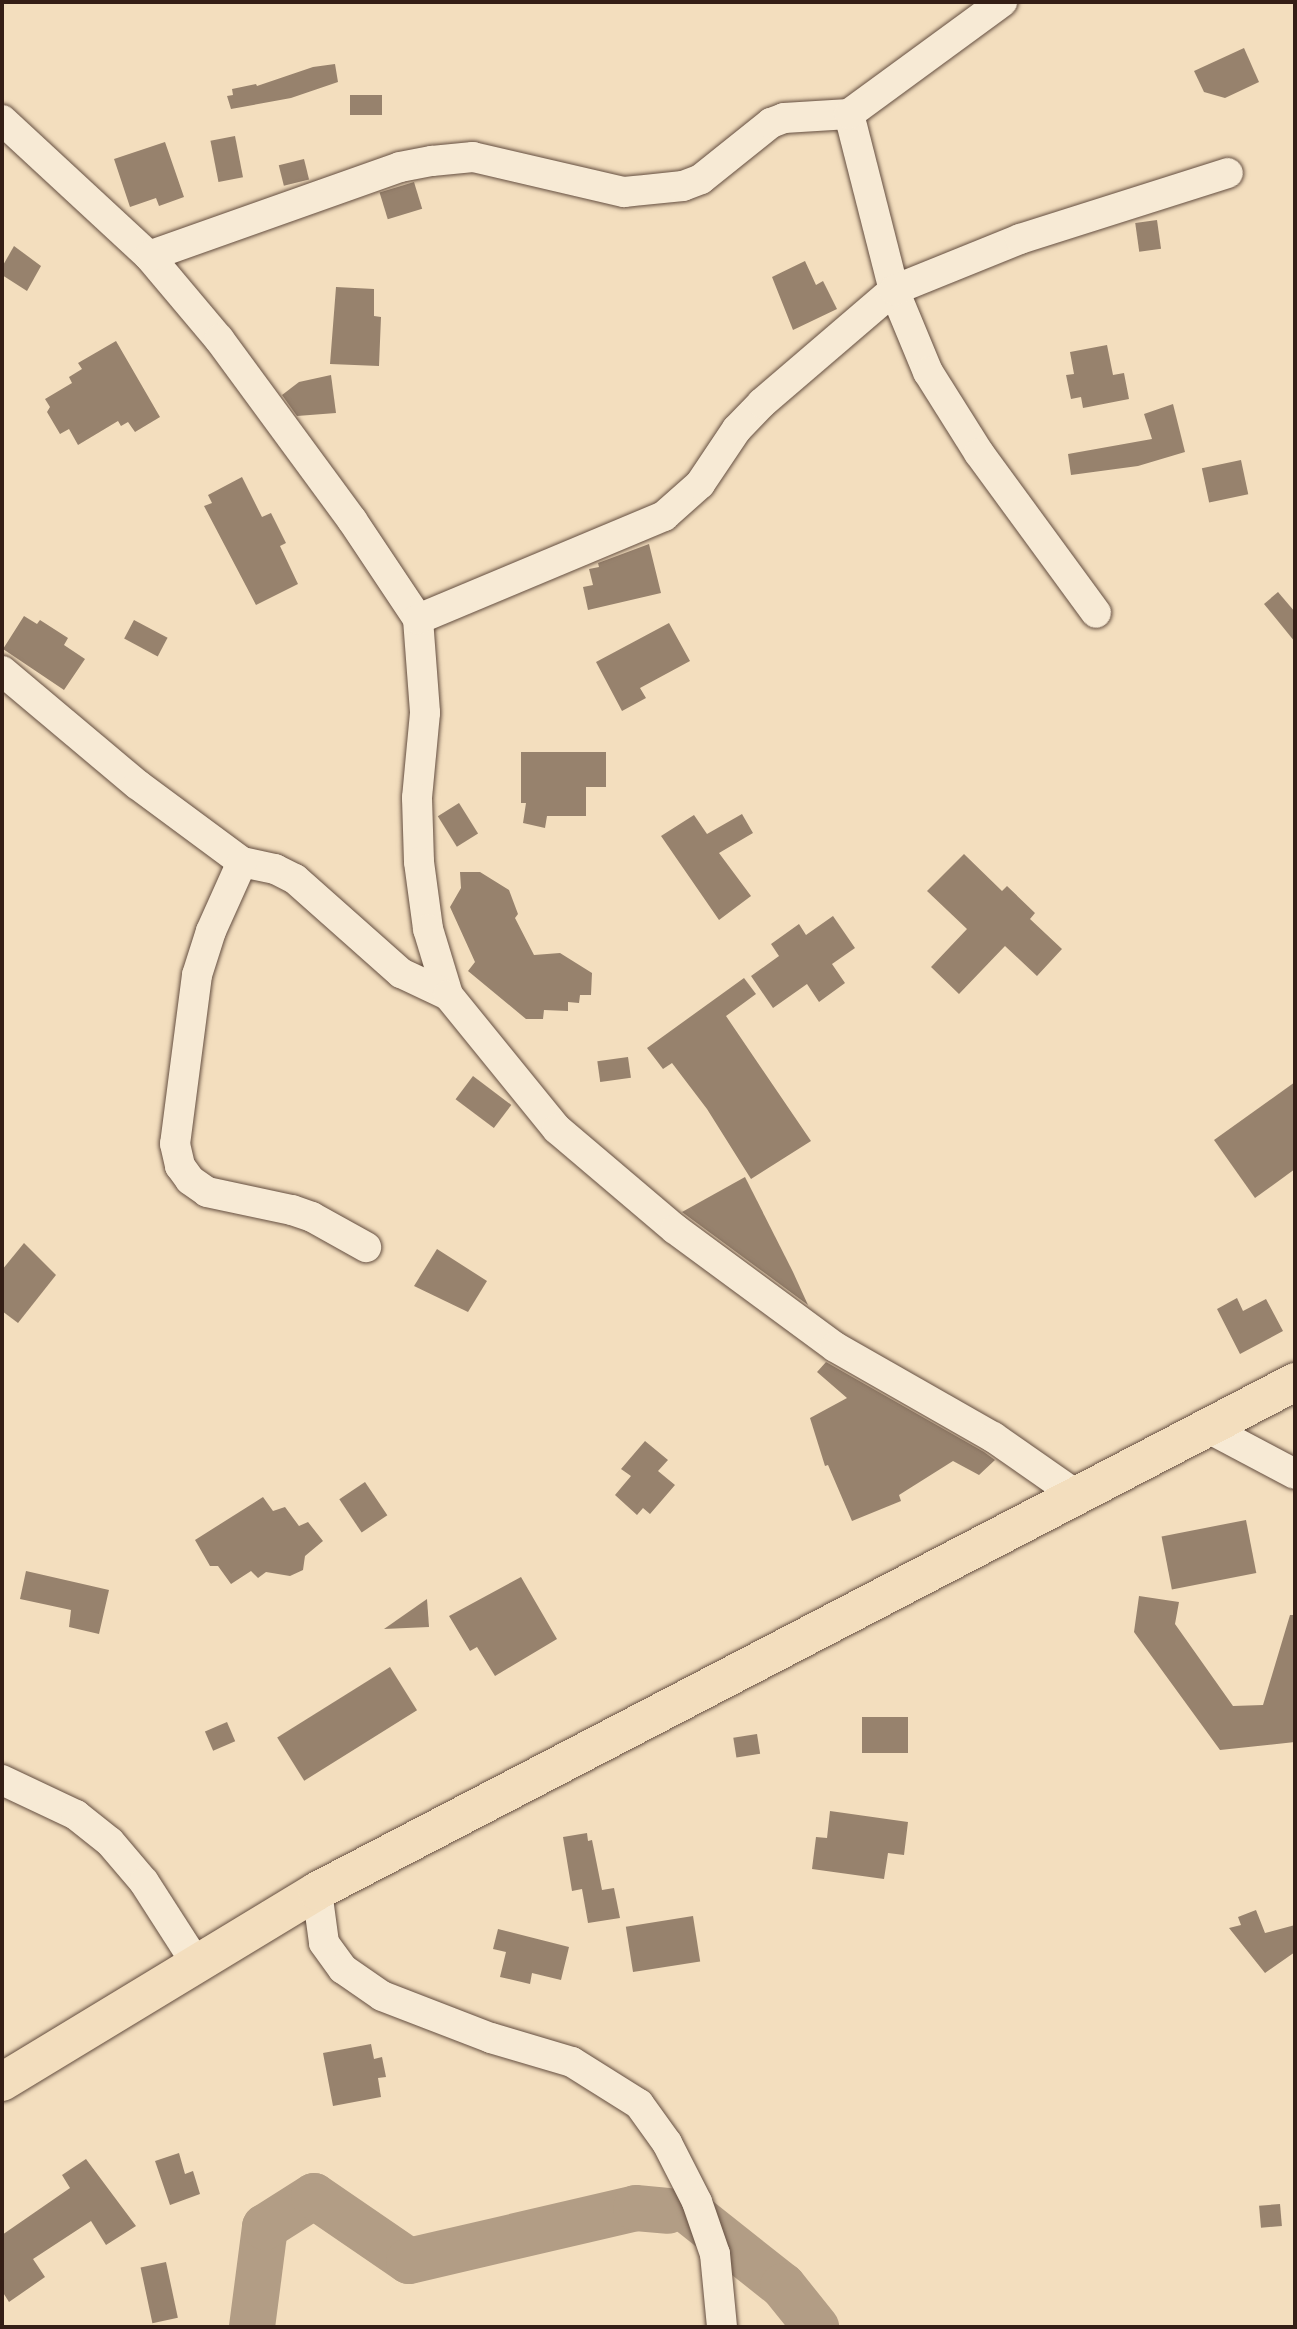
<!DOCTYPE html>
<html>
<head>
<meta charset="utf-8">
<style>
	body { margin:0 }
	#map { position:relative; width:1297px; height:2329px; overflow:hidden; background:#f3debe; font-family:Cardo,serif }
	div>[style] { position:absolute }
	.river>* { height:46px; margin:-23px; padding:0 23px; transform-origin:23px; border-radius:23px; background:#b29d85 }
	.building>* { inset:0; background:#97826d; transform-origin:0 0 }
	.roads { filter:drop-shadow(0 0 2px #644e40) drop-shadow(0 0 2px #644e40) }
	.minor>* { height:30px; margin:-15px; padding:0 15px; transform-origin:15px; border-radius:15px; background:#f7ead5 }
	.major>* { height:38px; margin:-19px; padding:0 19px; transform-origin:19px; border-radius:19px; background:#f3debe }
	span { translate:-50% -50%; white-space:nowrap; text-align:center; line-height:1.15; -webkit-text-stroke:7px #f7ead5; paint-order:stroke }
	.frame { position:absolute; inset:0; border:4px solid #341e16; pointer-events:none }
</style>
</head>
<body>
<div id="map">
	<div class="river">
		<div style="left:692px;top:2214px;width:116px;rotate:38.4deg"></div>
		<div style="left:783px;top:2286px;width:53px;rotate:51.2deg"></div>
		<div style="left:252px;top:2327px;width:101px;rotate:-82.6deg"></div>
		<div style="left:265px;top:2227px;width:58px;rotate:-32.3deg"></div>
		<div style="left:314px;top:2196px;width:115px;rotate:34.4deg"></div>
		<div style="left:409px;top:2261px;width:233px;rotate:-13.1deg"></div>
		<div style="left:636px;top:2208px;width:32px;rotate:5deg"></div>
	</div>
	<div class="building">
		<div style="clip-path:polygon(1244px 48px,1259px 82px,1225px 98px,1204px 92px,1194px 71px)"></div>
		<div style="clip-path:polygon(335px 64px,338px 82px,291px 98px,231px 109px,227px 96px,233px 95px,232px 89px,256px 84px,257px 86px,313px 67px)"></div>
		<div style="left:350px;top:95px;width:32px;height:20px"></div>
		<div style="left:235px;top:136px;width:42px;height:25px;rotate:79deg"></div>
		<div style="clip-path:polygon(165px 142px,184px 197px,159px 206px,156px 198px,130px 207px,114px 159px)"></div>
		<div style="left:304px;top:159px;width:21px;height:26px;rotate:76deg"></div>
		<div style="left:414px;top:182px;width:28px;height:36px;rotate:73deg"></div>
		<div style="left:1157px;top:220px;width:29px;height:22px;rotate:82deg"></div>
		<div style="clip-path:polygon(14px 246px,41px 266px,27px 291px,2px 275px,2px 267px)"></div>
		<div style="clip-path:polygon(805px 261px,816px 285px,823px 281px,837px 309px,793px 330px,772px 277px)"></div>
		<div style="clip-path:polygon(336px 287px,374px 289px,374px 316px,381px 317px,379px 366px,330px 364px)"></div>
		<div style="clip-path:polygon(116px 341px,160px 417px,135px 432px,128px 422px,121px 426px,118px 421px,78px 445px,69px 429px,60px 434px,47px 412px,50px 407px,45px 399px,72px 383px,69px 377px,82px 369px,78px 363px)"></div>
		<div style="clip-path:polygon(1107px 345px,1113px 375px,1124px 373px,1129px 399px,1083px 408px,1081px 397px,1071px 399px,1066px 375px,1074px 374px,1070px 352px)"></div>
		<div style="clip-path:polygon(331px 375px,336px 413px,297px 416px,282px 395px,299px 382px)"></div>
		<div style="clip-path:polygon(1173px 404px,1185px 452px,1138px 466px,1071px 475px,1068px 454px,1152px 439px,1144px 414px)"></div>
		<div style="left:1241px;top:460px;width:35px;height:40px;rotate:78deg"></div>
		<div style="clip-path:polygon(242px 477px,262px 517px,271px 513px,286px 543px,280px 546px,298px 584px,256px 605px,204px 506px,212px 503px,208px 495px)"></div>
		<div style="clip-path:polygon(649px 544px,661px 593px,588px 610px,583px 587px,593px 585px,589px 569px,599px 567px,598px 563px)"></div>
		<div style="clip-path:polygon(1278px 592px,1295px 612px,1295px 642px,1264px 604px)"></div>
		<div style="clip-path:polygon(24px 616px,37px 624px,40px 620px,68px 638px,64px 645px,85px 659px,64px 690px,3px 649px)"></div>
		<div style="left:134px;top:620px;width:38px;height:21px;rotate:28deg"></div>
		<div style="clip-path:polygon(669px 623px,690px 661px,640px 688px,646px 698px,622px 711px,596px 662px)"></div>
		<div style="clip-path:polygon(521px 752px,606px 752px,606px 787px,586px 787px,586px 816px,547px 816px,545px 828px,523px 823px,526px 803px,521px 803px)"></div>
		<div style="left:459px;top:803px;width:36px;height:25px;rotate:58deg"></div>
		<div style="clip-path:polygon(742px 814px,753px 833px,719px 853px,751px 896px,719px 920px,661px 836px,694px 815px,707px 834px)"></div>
		<div style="clip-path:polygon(964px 854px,1002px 891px,1007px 886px,1035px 913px,1030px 919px,1062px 949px,1037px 976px,1005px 946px,959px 994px,931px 967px,967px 929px,927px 891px)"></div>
		<div style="clip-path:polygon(460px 872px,480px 872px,509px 890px,518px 914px,515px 918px,534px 955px,560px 953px,592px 973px,591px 995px,580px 995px,579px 1003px,568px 1002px,568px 1011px,544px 1010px,543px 1019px,526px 1019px,468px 971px,475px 962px,450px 907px,461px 888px)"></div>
		<div style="clip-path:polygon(833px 916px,855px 948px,832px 964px,845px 983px,819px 1002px,807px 984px,773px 1008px,751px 976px,779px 956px,771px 944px,799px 924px,806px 935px)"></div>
		<div style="clip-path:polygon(744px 978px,756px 994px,726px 1016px,811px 1141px,751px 1179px,707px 1109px,672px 1063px,663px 1069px,647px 1048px)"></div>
		<div style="left:628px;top:1057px;width:21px;height:31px;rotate:82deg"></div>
		<div style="left:473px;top:1076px;width:48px;height:29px;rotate:37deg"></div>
		<div style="clip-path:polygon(1295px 1082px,1295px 1169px,1255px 1198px,1214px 1140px)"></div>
		<div style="clip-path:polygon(745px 1177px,793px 1272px,808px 1305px,682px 1212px)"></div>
		<div style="clip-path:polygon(24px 1243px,56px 1275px,18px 1323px,2px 1311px,2px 1270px)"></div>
		<div style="clip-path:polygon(437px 1249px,487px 1281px,468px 1312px,414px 1286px)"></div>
		<div style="clip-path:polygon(1237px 1298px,1243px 1311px,1266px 1299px,1283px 1331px,1240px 1354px,1217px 1309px)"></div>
		<div style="clip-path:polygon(826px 1362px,984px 1452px,995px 1460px,979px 1475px,953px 1461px,899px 1495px,901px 1501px,852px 1521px,828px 1465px,825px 1466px,810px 1418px,847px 1398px,817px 1372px)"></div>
		<div style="clip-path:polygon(645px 1441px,668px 1460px,658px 1471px,675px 1485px,650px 1514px,643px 1508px,637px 1515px,615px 1495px,631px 1476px,621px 1469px)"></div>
		<div style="left:365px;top:1482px;width:40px;height:31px;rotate:56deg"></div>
		<div style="clip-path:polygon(263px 1497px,273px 1511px,285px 1507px,299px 1526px,308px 1522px,323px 1541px,305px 1556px,303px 1570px,290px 1576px,266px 1572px,258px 1578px,251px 1571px,231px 1584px,218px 1566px,210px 1566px,195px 1540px)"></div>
		<div style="left:1246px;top:1520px;width:54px;height:86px;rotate:79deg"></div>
		<div style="clip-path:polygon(26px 1571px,109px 1590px,99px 1634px,69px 1627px,71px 1610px,20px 1599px)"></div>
		<div style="clip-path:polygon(521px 1577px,557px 1639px,495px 1676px,477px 1647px,470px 1651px,449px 1616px)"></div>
		<div style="clip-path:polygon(1139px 1596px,1179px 1602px,1175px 1624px,1233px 1706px,1263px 1705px,1290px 1615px,1295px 1615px,1295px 1742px,1220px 1750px,1134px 1632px)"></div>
		<div style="clip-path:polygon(427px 1599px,429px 1627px,384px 1629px)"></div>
		<div style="left:390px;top:1667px;width:51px;height:133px;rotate:58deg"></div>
		<div style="left:862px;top:1717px;width:46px;height:36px"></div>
		<div style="left:227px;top:1722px;width:21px;height:24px;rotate:67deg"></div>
		<div style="left:757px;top:1734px;width:20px;height:24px;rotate:81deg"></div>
		<div style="clip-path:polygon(830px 1811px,908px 1822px,904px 1855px,888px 1853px,884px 1879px,812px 1869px,816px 1837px,827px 1838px)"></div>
		<div style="clip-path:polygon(587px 1833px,588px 1841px,592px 1840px,602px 1890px,614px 1888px,620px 1918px,588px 1923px,582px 1889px,572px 1891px,563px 1837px)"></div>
		<div style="clip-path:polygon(1256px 1910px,1265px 1933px,1295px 1925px,1295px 1952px,1265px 1973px,1229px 1928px,1241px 1925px,1238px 1917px)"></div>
		<div style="left:693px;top:1916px;width:46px;height:68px;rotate:81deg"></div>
		<div style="clip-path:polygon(498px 1929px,569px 1947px,561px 1980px,532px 1973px,530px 1984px,500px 1977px,506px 1952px,493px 1949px)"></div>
		<div style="clip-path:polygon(371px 2044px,374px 2059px,382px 2057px,386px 2077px,378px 2078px,381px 2097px,333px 2106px,323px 2053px)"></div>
		<div style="clip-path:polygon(179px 2153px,185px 2174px,193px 2171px,200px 2194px,170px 2205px,155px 2161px)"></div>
		<div style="clip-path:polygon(86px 2159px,136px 2226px,106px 2245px,91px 2221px,33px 2259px,45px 2277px,9px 2302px,2px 2291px,2px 2235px,70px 2188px,62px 2175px)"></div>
		<div style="left:1280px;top:2204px;width:22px;height:21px;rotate:85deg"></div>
		<div style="left:166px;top:2262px;width:57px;height:26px;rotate:78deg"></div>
	</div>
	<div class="roads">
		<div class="minor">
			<div style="left:849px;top:114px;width:182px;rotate:75.7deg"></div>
			<div style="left:894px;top:290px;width:89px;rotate:67.5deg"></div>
			<div style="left:928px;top:372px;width:96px;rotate:57.8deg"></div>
			<div style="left:979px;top:453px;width:198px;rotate:53.8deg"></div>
			<div style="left:2px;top:120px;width:200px;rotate:42.8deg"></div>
			<div style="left:149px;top:256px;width:109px;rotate:49.9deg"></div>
			<div style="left:219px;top:339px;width:225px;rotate:53.7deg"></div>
			<div style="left:352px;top:520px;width:119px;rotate:56.3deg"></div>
			<div style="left:418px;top:619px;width:94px;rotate:85.7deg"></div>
			<div style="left:425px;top:713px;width:85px;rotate:95.4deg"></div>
			<div style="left:417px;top:798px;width:64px;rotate:88.2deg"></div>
			<div style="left:419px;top:862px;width:68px;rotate:82.3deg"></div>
			<div style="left:428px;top:929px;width:69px;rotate:73.1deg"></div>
			<div style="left:149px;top:256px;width:266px;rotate:-19.5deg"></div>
			<div style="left:400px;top:167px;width:33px;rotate:-11deg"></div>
			<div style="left:432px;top:161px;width:41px;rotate:-5.6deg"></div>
			<div style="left:473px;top:157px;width:155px;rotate:13.1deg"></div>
			<div style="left:624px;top:192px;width:59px;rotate:-5.8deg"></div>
			<div style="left:683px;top:186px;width:19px;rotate:-21deg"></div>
			<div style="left:701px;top:179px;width:90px;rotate:-38.7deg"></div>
			<div style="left:771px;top:123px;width:14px;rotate:-21deg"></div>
			<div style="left:784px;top:118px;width:65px;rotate:-3.5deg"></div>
			<div style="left:849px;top:114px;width:190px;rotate:-36.2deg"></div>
			<div style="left:418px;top:619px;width:267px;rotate:-22.7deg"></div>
			<div style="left:664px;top:516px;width:48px;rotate:-41.6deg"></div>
			<div style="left:700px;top:484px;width:66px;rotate:-56.1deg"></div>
			<div style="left:737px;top:429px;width:36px;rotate:-46deg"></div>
			<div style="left:762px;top:403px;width:174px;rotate:-40.6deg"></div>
			<div style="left:894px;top:290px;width:136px;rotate:-22deg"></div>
			<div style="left:1020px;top:239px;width:218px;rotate:-17.6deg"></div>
			<div style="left:2px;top:671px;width:177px;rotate:40deg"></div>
			<div style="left:138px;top:785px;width:129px;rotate:36.5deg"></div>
			<div style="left:242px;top:862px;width:34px;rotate:12deg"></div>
			<div style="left:275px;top:869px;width:22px;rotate:27deg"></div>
			<div style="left:295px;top:879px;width:142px;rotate:41.6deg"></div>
			<div style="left:401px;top:973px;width:52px;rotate:25.1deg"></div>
			<div style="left:448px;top:995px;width:173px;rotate:50.9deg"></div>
			<div style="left:557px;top:1129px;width:155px;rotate:40.3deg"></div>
			<div style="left:675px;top:1229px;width:199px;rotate:36.4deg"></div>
			<div style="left:835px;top:1347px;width:182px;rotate:29.7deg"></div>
			<div style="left:993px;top:1437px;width:105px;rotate:34.9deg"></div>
			<div style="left:242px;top:862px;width:76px;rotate:114.2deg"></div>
			<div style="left:211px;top:931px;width:46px;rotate:107.7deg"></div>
			<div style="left:197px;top:975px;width:170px;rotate:97.4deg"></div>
			<div style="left:175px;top:1144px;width:23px;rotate:77deg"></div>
			<div style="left:180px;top:1166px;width:17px;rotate:54deg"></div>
			<div style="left:190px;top:1180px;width:21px;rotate:35deg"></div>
			<div style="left:207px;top:1192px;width:87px;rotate:12deg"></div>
			<div style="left:292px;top:1210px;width:21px;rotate:19deg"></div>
			<div style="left:312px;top:1217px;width:62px;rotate:29.1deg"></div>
			<div style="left:1210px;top:1429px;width:96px;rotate:27.9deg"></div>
			<div style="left:2px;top:1780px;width:82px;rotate:25.3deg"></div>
			<div style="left:76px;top:1815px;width:43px;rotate:38.5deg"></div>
			<div style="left:110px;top:1842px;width:52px;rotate:49.6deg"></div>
			<div style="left:144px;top:1882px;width:96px;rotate:57.3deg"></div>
			<div style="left:317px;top:1891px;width:52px;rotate:82.3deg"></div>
			<div style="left:324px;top:1943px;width:32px;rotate:54deg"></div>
			<div style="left:343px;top:1969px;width:47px;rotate:34.7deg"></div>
			<div style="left:382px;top:1996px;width:117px;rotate:21.1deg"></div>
			<div style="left:491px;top:2038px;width:84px;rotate:16.5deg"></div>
			<div style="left:572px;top:2062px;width:79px;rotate:32.1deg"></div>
			<div style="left:639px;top:2104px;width:48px;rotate:54.3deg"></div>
			<div style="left:667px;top:2143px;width:66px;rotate:63deg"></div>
			<div style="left:697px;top:2202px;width:55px;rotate:70.9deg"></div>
			<div style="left:715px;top:2254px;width:73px;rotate:84.5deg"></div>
		</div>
		<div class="major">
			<div style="left:2px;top:2082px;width:368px;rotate:-31.2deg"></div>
			<div style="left:317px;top:1891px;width:1103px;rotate:-27.49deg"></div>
		</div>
	</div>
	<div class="frame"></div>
</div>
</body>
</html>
